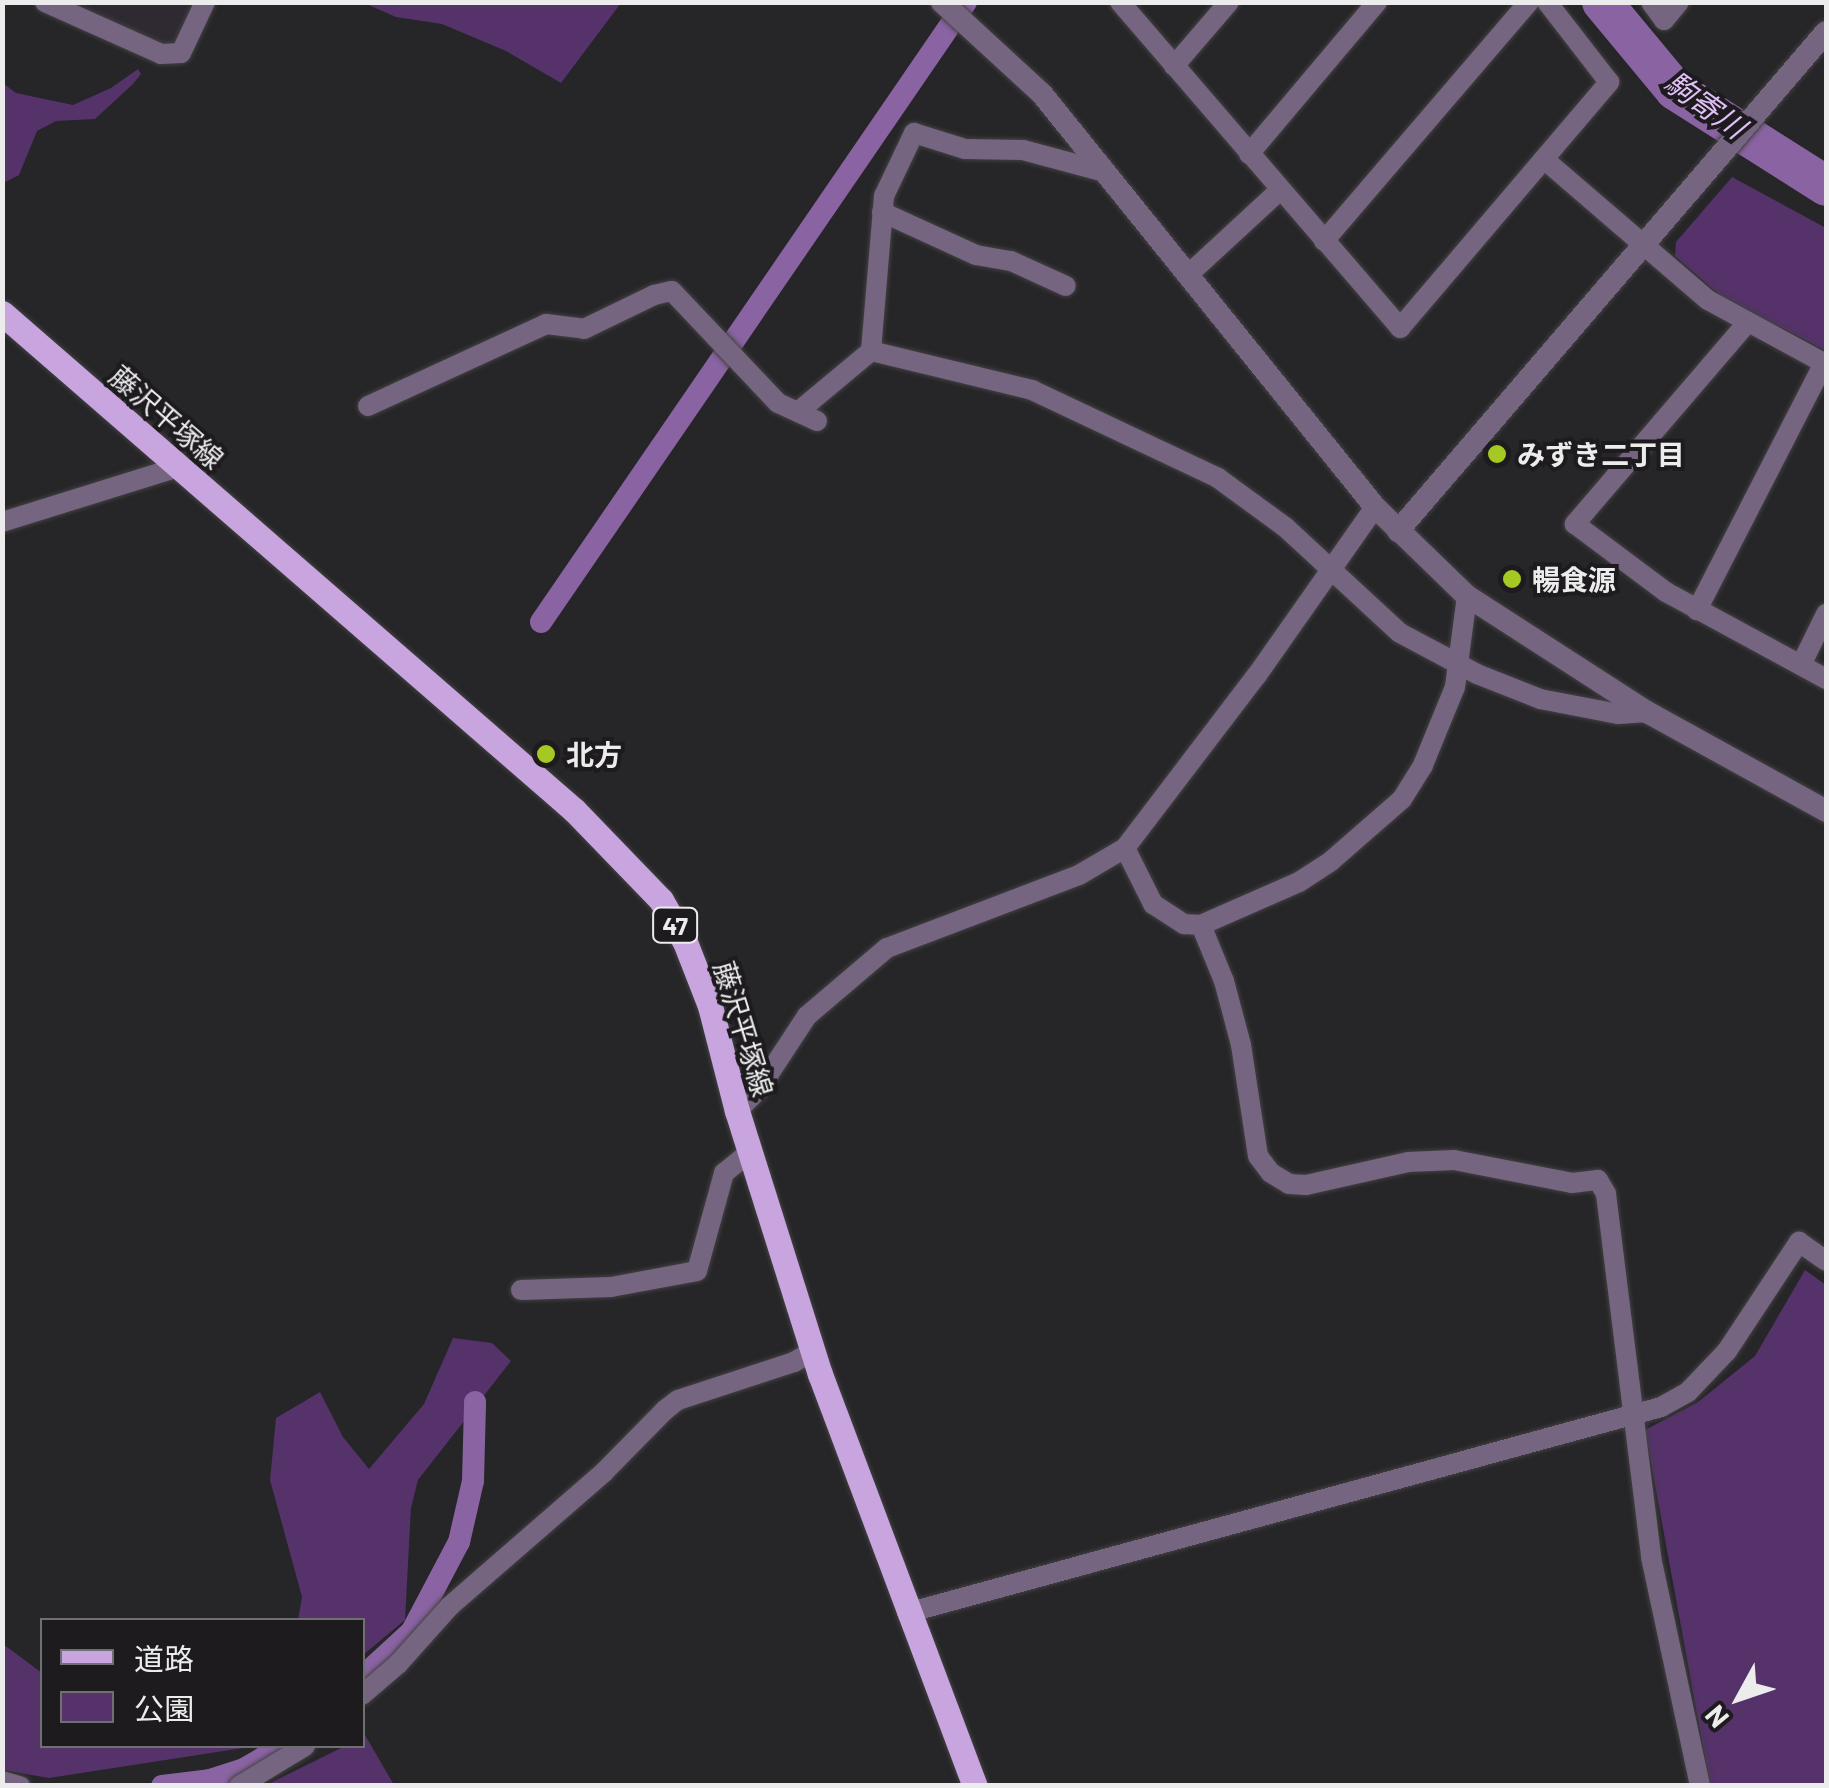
<!DOCTYPE html>
<html>
<head>
<meta charset="utf-8">
<style>
	body { margin:0 }
	#map { position:relative; width:1829px; height:1788px; overflow:hidden; background:#262527; font-family:Barlow,"Noto Sans JP",sans-serif }
	div>[style] { position:absolute }
	.built>* { inset:0; background:#2f2a32 }
	.green>* { inset:0; background:#55326a }
	.canal>* { height:22px; margin:-11px; padding:0 11px; transform-origin:11px; border-radius:11px; background:#8a63a2 }
	.river>* { height:40px; margin:-20px; padding:0 20px; transform-origin:20px; border-radius:20px; background:#8a63a2 }
	.roads { filter:drop-shadow(0 0 2px #424143) drop-shadow(0 0 2px #424143) }
	.minor>* { height:20px; margin:-10px; padding:0 10px; transform-origin:10px; border-radius:10px; background:#766581 }
	.tertiary>* { height:22px; margin:-11px; padding:0 11px; transform-origin:11px; border-radius:11px; background:#766581 }
	.primary>* { height:25px; margin:-12.5px; padding:0 12.5px; transform-origin:12.5px; border-radius:12.5px; background:#c8a5df }
	.dots>* { width:28px; height:28px; translate:-50% -50%; box-sizing:border-box; border:5px solid #1d1b1e; border-radius:50% }
	span { translate:-50% -50%; white-space:nowrap; text-align:center; line-height:1.15; -webkit-text-stroke:8px #1d1b1e; paint-order:stroke }
	.shield-label span { padding:2px 8px; background:#1d1b1e; border:2px solid; border-radius:8px; -webkit-text-stroke-width:0 }
	.shield-label { font-size:25px; color:#edeced; font-weight:700 }
	.street-label { font-size:28px; color:#edeced }
	.poi-label { font-size:28px; color:#edeced; font-weight:700 }
	.left { translate:0 -50%; text-align:left }
	.water-label { font-size:30px; color:#e0c0f6; font-style:italic }
	.frame { position:absolute; inset:0; border:5px solid #edeced; pointer-events:none }
	.legend { position:absolute; left:40px; top:1618px; width:325px; height:130px; box-sizing:border-box; background:#1d1b1e; border:2px solid #706f71; margin:0; padding:12px 18px; list-style:none; font-size:30px; color:#edeced }
	.legend li { display:flex; align-items:center; gap:20px; height:50px }
	.legend b { width:50px; border:2px solid #706f71 }
	.north { position:absolute; left:1689px; top:1648px; width:100px; height:100px; -webkit-text-stroke:8px #1d1b1e; paint-order:stroke; rotate:230deg; font-size:28px; font-weight:700; line-height:40px; text-align:center; color:#edeced }
	.north::after { content:''; display:block; margin:auto; width:35px; height:45px; background:#edeced; clip-path:polygon(50% 0,100% 100%,50% 72%,0 100%) }
</style>
</head>
<body>
<div id="map">
	<div class="built">
		<div style="clip-path:polygon(58px 3px,196px 3px,180px 38px,160px 47px)"></div>
	</div>
	<div class="green">
		<div style="clip-path:polygon(364px 3px,364px 2px,621px 3px,561px 83px,506px 51px,442px 24px,396px 17px)"></div>
		<div style="clip-path:polygon(138px 69px,141px 74px,133px 84px,95px 119px,56px 121px,37px 131px,19px 175px,3px 183px,3px 83px,16px 93px,73px 105px,111px 88px)"></div>
		<div style="clip-path:polygon(1732px 177px,1826px 228px,1826px 351px,1721px 296px,1675px 256px,1676px 242px)"></div>
		<div style="clip-path:polygon(1805px 1270px,1826px 1285px,1826px 1785px,1710px 1785px,1645px 1430px,1698px 1402px,1755px 1356px)"></div>
		<div style="clip-path:polygon(453px 1338px,492px 1343px,511px 1361px,418px 1480px,411px 1508px,405px 1620px,363px 1655px,362px 1620px,298px 1620px,302px 1597px,270px 1480px,276px 1418px,320px 1392px,343px 1437px,369px 1469px,424px 1404px)"></div>
		<div style="clip-path:polygon(3px 1644px,42px 1673px,42px 1746px,256px 1746px,49px 1778px,3px 1770px)"></div>
		<div style="clip-path:polygon(365px 1735px,394px 1785px,266px 1785px,345px 1746px,362px 1746px)"></div>
	</div>
	<div class="canal">
		<div style="left:541px;top:622px;width:752px;rotate:-55.57deg"></div>
		<div style="left:362px;top:1677px;width:68px;rotate:-42.6deg"></div>
		<div style="left:412px;top:1631px;width:101px;rotate:-62.2deg"></div>
		<div style="left:459px;top:1542px;width:63px;rotate:-77.1deg"></div>
		<div style="left:473px;top:1481px;width:79px;rotate:-88.5deg"></div>
		<div style="left:162px;top:1786px;width:48px;rotate:-7.1deg"></div>
		<div style="left:210px;top:1780px;width:36px;rotate:-18deg"></div>
		<div style="left:244px;top:1769px;width:45px;rotate:-30.5deg"></div>
	</div>
	<div class="river">
		<div style="left:1602px;top:2px;width:114px;rotate:50.3deg"></div>
		<div style="left:1675px;top:90px;width:179px;rotate:32.4deg"></div>
	</div>
	<div class="roads">
		<div class="minor">
			<div style="left:45px;top:2px;width:127px;rotate:24.1deg"></div>
			<div style="left:161px;top:54px;width:20px;rotate:-3deg"></div>
			<div style="left:181px;top:53px;width:56px;rotate:-64.8deg"></div>
			<div style="left:1120px;top:2px;width:430px;rotate:49.3deg"></div>
			<div style="left:1400px;top:328px;width:323px;rotate:-49.6deg"></div>
			<div style="left:1609px;top:82px;width:101px;rotate:-127.8deg"></div>
			<div style="left:1651px;top:2px;width:22px;rotate:54deg"></div>
			<div style="left:1664px;top:20px;width:23px;rotate:-50deg"></div>
			<div style="left:1174px;top:66px;width:84px;rotate:-49.3deg"></div>
			<div style="left:1249px;top:154px;width:199px;rotate:-49.9deg"></div>
			<div style="left:1545px;top:160px;width:215px;rotate:40.7deg"></div>
			<div style="left:1708px;top:300px;width:132px;rotate:28.5deg"></div>
			<div style="left:1824px;top:363px;width:278px;rotate:117.2deg"></div>
			<div style="left:882px;top:212px;width:103px;rotate:24.6deg"></div>
			<div style="left:976px;top:255px;width:36px;rotate:10deg"></div>
			<div style="left:1011px;top:261px;width:60px;rotate:24.4deg"></div>
			<div style="left:1324px;top:241px;width:315px;rotate:-49.4deg"></div>
			<div style="left:1189px;top:274px;width:124px;rotate:-42.7deg"></div>
			<div style="left:1747px;top:323px;width:265px;rotate:130.6deg"></div>
			<div style="left:1575px;top:524px;width:114px;rotate:36.8deg"></div>
			<div style="left:1666px;top:592px;width:182px;rotate:28.5deg"></div>
			<div style="left:871px;top:351px;width:166px;rotate:13.6deg"></div>
			<div style="left:1032px;top:390px;width:206px;rotate:25.3deg"></div>
			<div style="left:1218px;top:478px;width:83px;rotate:36.2deg"></div>
			<div style="left:1285px;top:527px;width:156px;rotate:42.7deg"></div>
			<div style="left:1400px;top:633px;width:87px;rotate:28deg"></div>
			<div style="left:1477px;top:674px;width:68px;rotate:21.6deg"></div>
			<div style="left:1540px;top:699px;width:79px;rotate:10.9deg"></div>
			<div style="left:1618px;top:714px;width:29px;rotate:-4deg"></div>
			<div style="left:368px;top:406px;width:196px;rotate:-24.7deg"></div>
			<div style="left:546px;top:324px;width:38px;rotate:7deg"></div>
			<div style="left:584px;top:329px;width:78px;rotate:-25.9deg"></div>
			<div style="left:654px;top:295px;width:18px;rotate:-13deg"></div>
			<div style="left:672px;top:291px;width:154px;rotate:46.6deg"></div>
			<div style="left:778px;top:403px;width:43px;rotate:24.8deg"></div>
			<div style="left:799px;top:411px;width:94px;rotate:-39.8deg"></div>
			<div style="left:871px;top:351px;width:156px;rotate:-85.2deg"></div>
			<div style="left:884px;top:196px;width:70px;rotate:-64.5deg"></div>
			<div style="left:914px;top:133px;width:53px;rotate:17.4deg"></div>
			<div style="left:965px;top:149px;width:58px;rotate:1deg"></div>
			<div style="left:1023px;top:150px;width:85px;rotate:15deg"></div>
			<div style="left:2px;top:522px;width:185px;rotate:-17.3deg"></div>
			<div style="left:1801px;top:665px;width:57px;rotate:-63.9deg"></div>
			<div style="left:1125px;top:848px;width:63px;rotate:63.4deg"></div>
			<div style="left:1153px;top:904px;width:37px;rotate:33deg"></div>
			<div style="left:1184px;top:924px;width:17px;rotate:3deg"></div>
			<div style="left:1201px;top:925px;width:107px;rotate:-23.7deg"></div>
			<div style="left:1299px;top:882px;width:38px;rotate:-33deg"></div>
			<div style="left:1331px;top:861px;width:94px;rotate:-41.1deg"></div>
			<div style="left:1402px;top:799px;width:40px;rotate:-58deg"></div>
			<div style="left:1423px;top:765px;width:84px;rotate:-67.7deg"></div>
			<div style="left:1455px;top:687px;width:92px;rotate:-82.5deg"></div>
			<div style="left:1201px;top:925px;width:61px;rotate:67.7deg"></div>
			<div style="left:1224px;top:981px;width:66px;rotate:75.1deg"></div>
			<div style="left:1241px;top:1045px;width:112px;rotate:81.3deg"></div>
			<div style="left:1258px;top:1156px;width:21px;rotate:53deg"></div>
			<div style="left:1271px;top:1173px;width:21px;rotate:31deg"></div>
			<div style="left:1289px;top:1184px;width:17px;rotate:3deg"></div>
			<div style="left:1306px;top:1185px;width:105px;rotate:-12.7deg"></div>
			<div style="left:1408px;top:1162px;width:46px;rotate:-2.5deg"></div>
			<div style="left:1454px;top:1160px;width:120px;rotate:11deg"></div>
			<div style="left:1572px;top:1183px;width:26px;rotate:-7deg"></div>
			<div style="left:1598px;top:1180px;width:16px;rotate:60deg"></div>
			<div style="left:1606px;top:1194px;width:366px;rotate:82.9deg"></div>
			<div style="left:1651px;top:1557px;width:234px;rotate:77.9deg"></div>
			<div style="left:737px;top:1111px;width:31px;rotate:-45deg"></div>
			<div style="left:759px;top:1089px;width:87px;rotate:-56.7deg"></div>
			<div style="left:807px;top:1016px;width:105px;rotate:-40.4deg"></div>
			<div style="left:887px;top:948px;width:205px;rotate:-20.8deg"></div>
			<div style="left:1079px;top:875px;width:53px;rotate:-30.4deg"></div>
			<div style="left:1125px;top:848px;width:218px;rotate:-52.7deg"></div>
			<div style="left:1257px;top:675px;width:205px;rotate:-54.9deg"></div>
			<div style="left:521px;top:1290px;width:90px;rotate:-1.9deg"></div>
			<div style="left:611px;top:1287px;width:87px;rotate:-10.5deg"></div>
			<div style="left:697px;top:1271px;width:102px;rotate:-74.6deg"></div>
			<div style="left:724px;top:1173px;width:33px;rotate:-39deg"></div>
			<div style="left:907px;top:1613px;width:782px;rotate:-15.28deg"></div>
			<div style="left:1661px;top:1407px;width:31px;rotate:-29deg"></div>
			<div style="left:1688px;top:1392px;width:57px;rotate:-46.4deg"></div>
			<div style="left:1727px;top:1351px;width:131px;rotate:-56.6deg"></div>
			<div style="left:1799px;top:1242px;width:33px;rotate:35deg"></div>
			<div style="left:362px;top:1695px;width:48px;rotate:-40.7deg"></div>
			<div style="left:398px;top:1664px;width:78px;rotate:-48.1deg"></div>
			<div style="left:450px;top:1606px;width:204px;rotate:-41deg"></div>
			<div style="left:604px;top:1472px;width:87px;rotate:-45.5deg"></div>
			<div style="left:665px;top:1410px;width:16px;rotate:-38deg"></div>
			<div style="left:678px;top:1400px;width:122px;rotate:-18.1deg"></div>
			<div style="left:794px;top:1362px;width:22px;rotate:-30deg"></div>
			<div style="left:2px;top:1781px;width:19px;rotate:16deg"></div>
			<div style="left:239px;top:1786px;width:77px;rotate:-31.2deg"></div>
		</div>
		<div class="tertiary">
			<div style="left:942px;top:2px;width:136px;rotate:42.6deg"></div>
			<div style="left:1042px;top:94px;width:531px;rotate:51.12deg"></div>
			<div style="left:1375px;top:507px;width:128px;rotate:44.1deg"></div>
			<div style="left:1467px;top:596px;width:214px;rotate:32.8deg"></div>
			<div style="left:1647px;top:712px;width:205px;rotate:28.9deg"></div>
			<div style="left:1398px;top:531px;width:657px;rotate:-49.38deg"></div>
		</div>
		<div class="primary">
			<div style="left:2px;top:313px;width:758px;rotate:40.99deg"></div>
			<div style="left:574px;top:810px;width:125px;rotate:46deg"></div>
			<div style="left:661px;top:900px;width:48px;rotate:60.3deg"></div>
			<div style="left:685px;top:942px;width:69px;rotate:68.7deg"></div>
			<div style="left:710px;top:1006px;width:108px;rotate:75.6deg"></div>
			<div style="left:737px;top:1111px;width:276px;rotate:72.5deg"></div>
			<div style="left:820px;top:1374px;width:440px;rotate:69.4deg"></div>
		</div>
	</div>
	<div class="dots">
		<div style="left:1497px;top:454px;background:#a5c823"></div>
		<div style="left:1512px;top:579px;background:#a5c823"></div>
		<div style="left:546px;top:754px;background:#a5c823"></div>
	</div>
	<div class="shield-label">
		<span style="left:675px;top:925px">47</span>
	</div>
	<div class="street-label">
		<span style="left:167px;top:417px;rotate:41deg">藤沢平塚線</span>
		<span style="left:744px;top:1029px;rotate:73deg">藤沢平塚線</span>
	</div>
	<div class="poi-label">
		<span class="left" style="left:1517px;top:454px">みずき二丁目</span>
		<span class="left" style="left:1532px;top:579px">暢食源</span>
		<span class="left" style="left:566px;top:754px">北方</span>
	</div>
	<div class="water-label">
		<span style="left:1706px;top:104px;rotate:36deg">駒寄川</span>
	</div>
	<div class="frame"></div>
	<ul class="legend">
	<li><b style="height:12px;background:#c8a5df"></b>道路</li>
	<li><b style="height:28px;background:#55326a"></b>公園</li>
	</ul>
	<div class="north">N</div>
</div>
</body>
</html>
